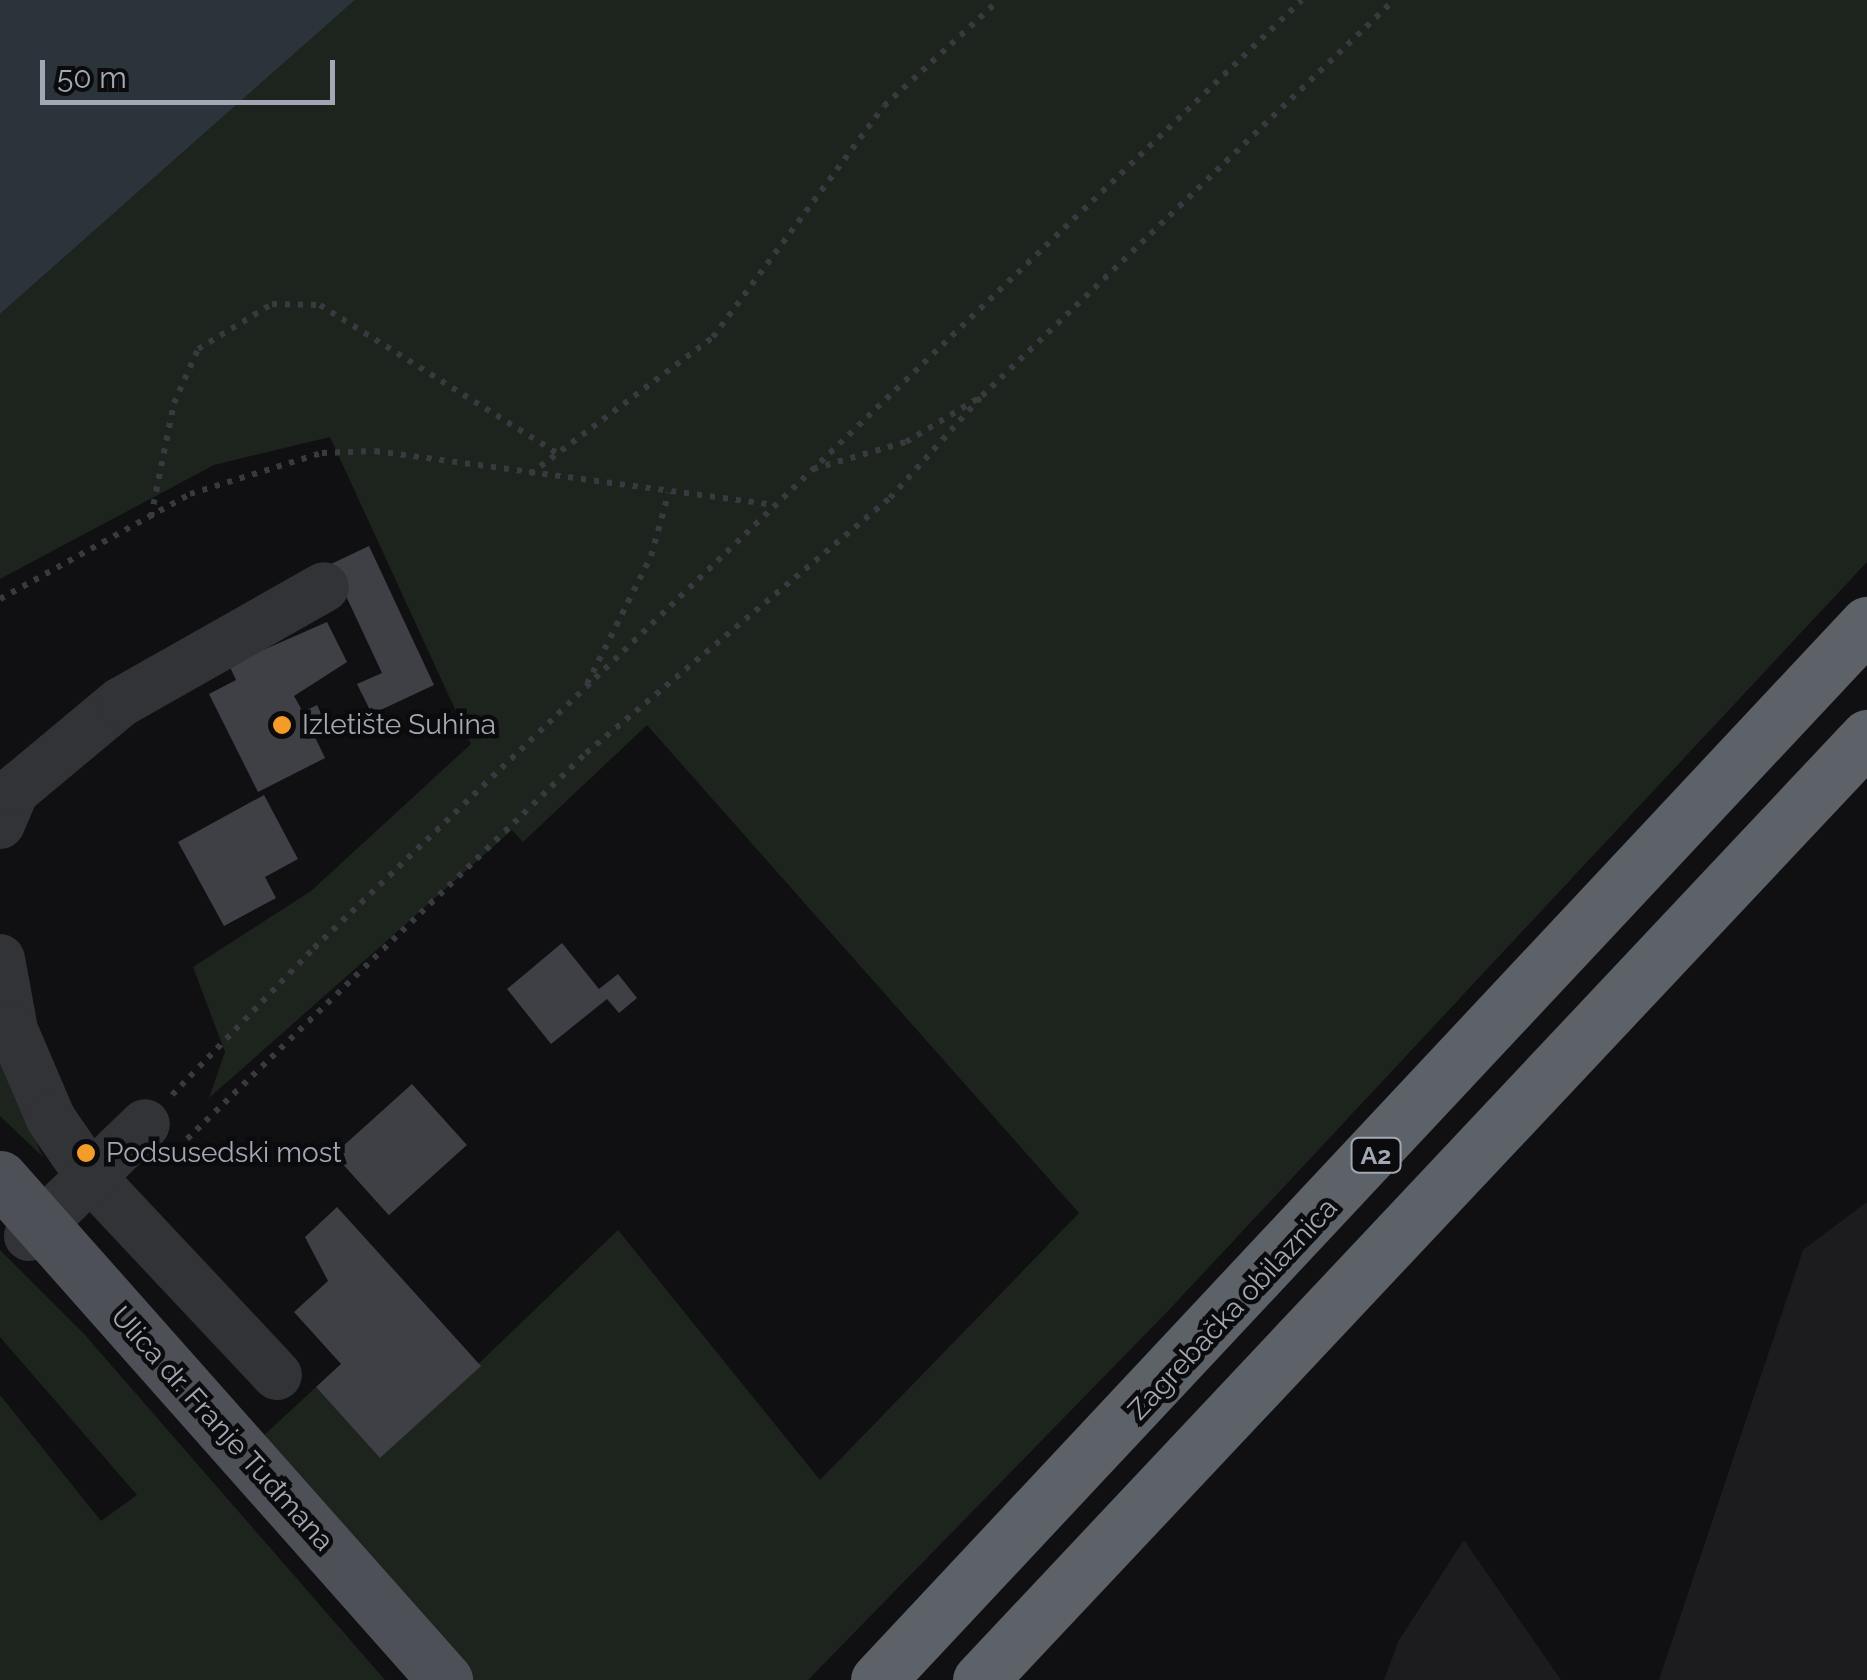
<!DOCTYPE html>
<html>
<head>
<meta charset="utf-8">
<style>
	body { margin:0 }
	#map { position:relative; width:1867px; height:1680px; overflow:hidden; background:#101012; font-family:Raleway,sans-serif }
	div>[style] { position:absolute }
	.built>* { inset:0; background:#1c1c1f }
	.green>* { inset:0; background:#1d241d }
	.water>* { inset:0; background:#2a343a }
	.building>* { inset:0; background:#3f4045; transform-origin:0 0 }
	.path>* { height:6px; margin-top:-3px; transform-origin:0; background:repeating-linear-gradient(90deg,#373a3e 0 5px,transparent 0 13px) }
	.minor>* { height:50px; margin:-25px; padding:0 25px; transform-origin:25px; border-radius:25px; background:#313337 }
	.major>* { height:55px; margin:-27.5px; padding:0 27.5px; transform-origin:27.5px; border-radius:27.5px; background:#4d5056 }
	.highway>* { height:55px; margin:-27.5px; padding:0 27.5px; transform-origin:27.5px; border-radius:27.5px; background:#5d6168 }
	.dots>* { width:28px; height:28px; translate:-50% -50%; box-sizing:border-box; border:5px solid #0b0b0d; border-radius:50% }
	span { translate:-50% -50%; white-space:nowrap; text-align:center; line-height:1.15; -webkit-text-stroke:9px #0b0b0d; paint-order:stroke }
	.shield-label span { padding:2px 8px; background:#0b0b0d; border:2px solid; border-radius:8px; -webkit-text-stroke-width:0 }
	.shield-label { font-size:25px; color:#a1a8b3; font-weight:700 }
	.poi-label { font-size:28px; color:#a1a8b3 }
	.left { translate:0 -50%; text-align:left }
	.street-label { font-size:28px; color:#a1a8b3 }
	.scale { position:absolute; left:40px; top:60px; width:295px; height:45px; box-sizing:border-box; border:5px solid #a1a8b3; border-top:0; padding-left:12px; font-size:30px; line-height:35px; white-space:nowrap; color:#a1a8b3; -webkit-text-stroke:8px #0b0b0d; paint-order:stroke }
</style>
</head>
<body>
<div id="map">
	<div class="built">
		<div style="clip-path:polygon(1867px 1202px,1867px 1680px,1659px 1680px,1803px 1250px)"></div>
		<div style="clip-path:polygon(1464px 1540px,1550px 1664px,1561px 1680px,1384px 1680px,1399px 1640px)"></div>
	</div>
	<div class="green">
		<div style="clip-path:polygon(355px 0,1867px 0,1867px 562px,1167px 1312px,808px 1680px,471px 1680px,259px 1440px,316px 1387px,380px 1458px,618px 1230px,820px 1480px,1079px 1213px,647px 725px,523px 842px,512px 830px,209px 1098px,225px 1052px,193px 967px,311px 891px,471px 744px,330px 437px,214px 465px,0 579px,0 314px)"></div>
		<div style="clip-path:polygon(0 1049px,20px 1107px,43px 1157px,0 1116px)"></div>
		<div style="clip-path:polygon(0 1250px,85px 1335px,385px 1680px,0 1680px,0 1395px,101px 1521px,137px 1495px,0 1337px)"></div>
	</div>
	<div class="water">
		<div style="clip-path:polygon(0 0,355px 0,0 314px)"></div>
	</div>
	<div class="building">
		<div style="clip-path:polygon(369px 546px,434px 685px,372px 714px,357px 684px,382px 673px,331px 564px)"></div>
		<div style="clip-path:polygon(327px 622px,347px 662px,294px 696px,303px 712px,317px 705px,326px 724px,312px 731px,325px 758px,258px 792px,209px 694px,236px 680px,229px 665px)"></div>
		<div style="clip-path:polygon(264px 795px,298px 859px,265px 877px,276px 898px,224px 926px,178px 842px)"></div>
		<div style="clip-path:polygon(562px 943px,599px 989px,618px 974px,637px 998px,619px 1013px,607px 999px,551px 1044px,507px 989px)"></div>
		<div style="left:412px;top:1084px;width:82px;height:105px;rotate:48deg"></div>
		<div style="clip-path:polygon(337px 1207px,481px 1366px,380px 1458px,316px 1387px,341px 1364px,294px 1312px,328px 1281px,305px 1237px)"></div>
	</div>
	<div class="path">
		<div style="left:813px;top:469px;width:97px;rotate:-16.2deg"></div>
		<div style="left:906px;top:442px;width:89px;rotate:-31.2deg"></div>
		<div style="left:982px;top:396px;width:571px;rotate:-43.87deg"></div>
		<div style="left:530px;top:474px;width:229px;rotate:-36.8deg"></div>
		<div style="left:713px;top:337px;width:287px;rotate:-53.5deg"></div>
		<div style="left:884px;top:106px;width:156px;rotate:-42.7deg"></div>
		<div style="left:151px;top:517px;width:116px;rotate:-78.6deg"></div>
		<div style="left:174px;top:403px;width:59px;rotate:-66deg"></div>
		<div style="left:198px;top:349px;width:87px;rotate:-31.3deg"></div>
		<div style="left:272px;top:304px;width:48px;rotate:1.2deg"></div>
		<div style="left:320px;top:305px;width:283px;rotate:32deg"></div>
		<div style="left:0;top:599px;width:217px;rotate:-28.9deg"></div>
		<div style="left:190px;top:494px;width:138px;rotate:-17.3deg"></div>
		<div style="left:322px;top:453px;width:53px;rotate:-2.2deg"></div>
		<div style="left:375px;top:451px;width:404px;rotate:7.7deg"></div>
		<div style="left:587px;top:684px;width:143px;rotate:-63.4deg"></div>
		<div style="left:651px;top:556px;width:66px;rotate:-74.3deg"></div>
		<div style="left:172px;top:1095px;width:204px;rotate:-46deg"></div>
		<div style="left:314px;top:948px;width:1369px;rotate:-43.82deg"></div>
		<div style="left:187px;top:1139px;width:555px;rotate:-44.05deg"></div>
		<div style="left:586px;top:753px;width:397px;rotate:-40deg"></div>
		<div style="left:890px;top:498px;width:137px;rotate:-48deg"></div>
	</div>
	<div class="minor">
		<div style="left:0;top:824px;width:36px;rotate:-67deg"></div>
		<div style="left:14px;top:791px;width:139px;rotate:-39.8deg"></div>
		<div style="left:121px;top:702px;width:233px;rotate:-29.5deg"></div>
		<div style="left:0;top:959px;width:72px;rotate:79.6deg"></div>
		<div style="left:13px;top:1030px;width:97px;rotate:66.9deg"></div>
		<div style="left:51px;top:1119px;width:69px;rotate:55.6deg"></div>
		<div style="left:90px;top:1176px;width:273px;rotate:46.8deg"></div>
		<div style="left:29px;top:1236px;width:161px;rotate:-44deg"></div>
	</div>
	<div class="major">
		<div style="left:0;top:1178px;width:671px;rotate:48.44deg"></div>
	</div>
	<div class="highway">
		<div style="left:878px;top:1680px;width:1447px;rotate:-46.88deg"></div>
		<div style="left:980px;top:1680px;width:1295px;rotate:-46.75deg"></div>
	</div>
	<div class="dots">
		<div style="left:282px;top:725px;background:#f39c27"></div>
		<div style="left:86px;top:1153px;background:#f39c27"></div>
	</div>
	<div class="shield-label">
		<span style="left:1376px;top:1155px">A2</span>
	</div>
	<div class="poi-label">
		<span class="left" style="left:302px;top:725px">Izletište Suhina</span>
		<span class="left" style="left:106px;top:1153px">Podsusedski most</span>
	</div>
	<div class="street-label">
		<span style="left:1233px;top:1309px;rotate:-47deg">Zagrebačka obilaznica</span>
		<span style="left:222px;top:1429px;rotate:48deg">Ulica dr. Franje Tuđmana</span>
	</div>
	<div class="scale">50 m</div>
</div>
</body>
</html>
